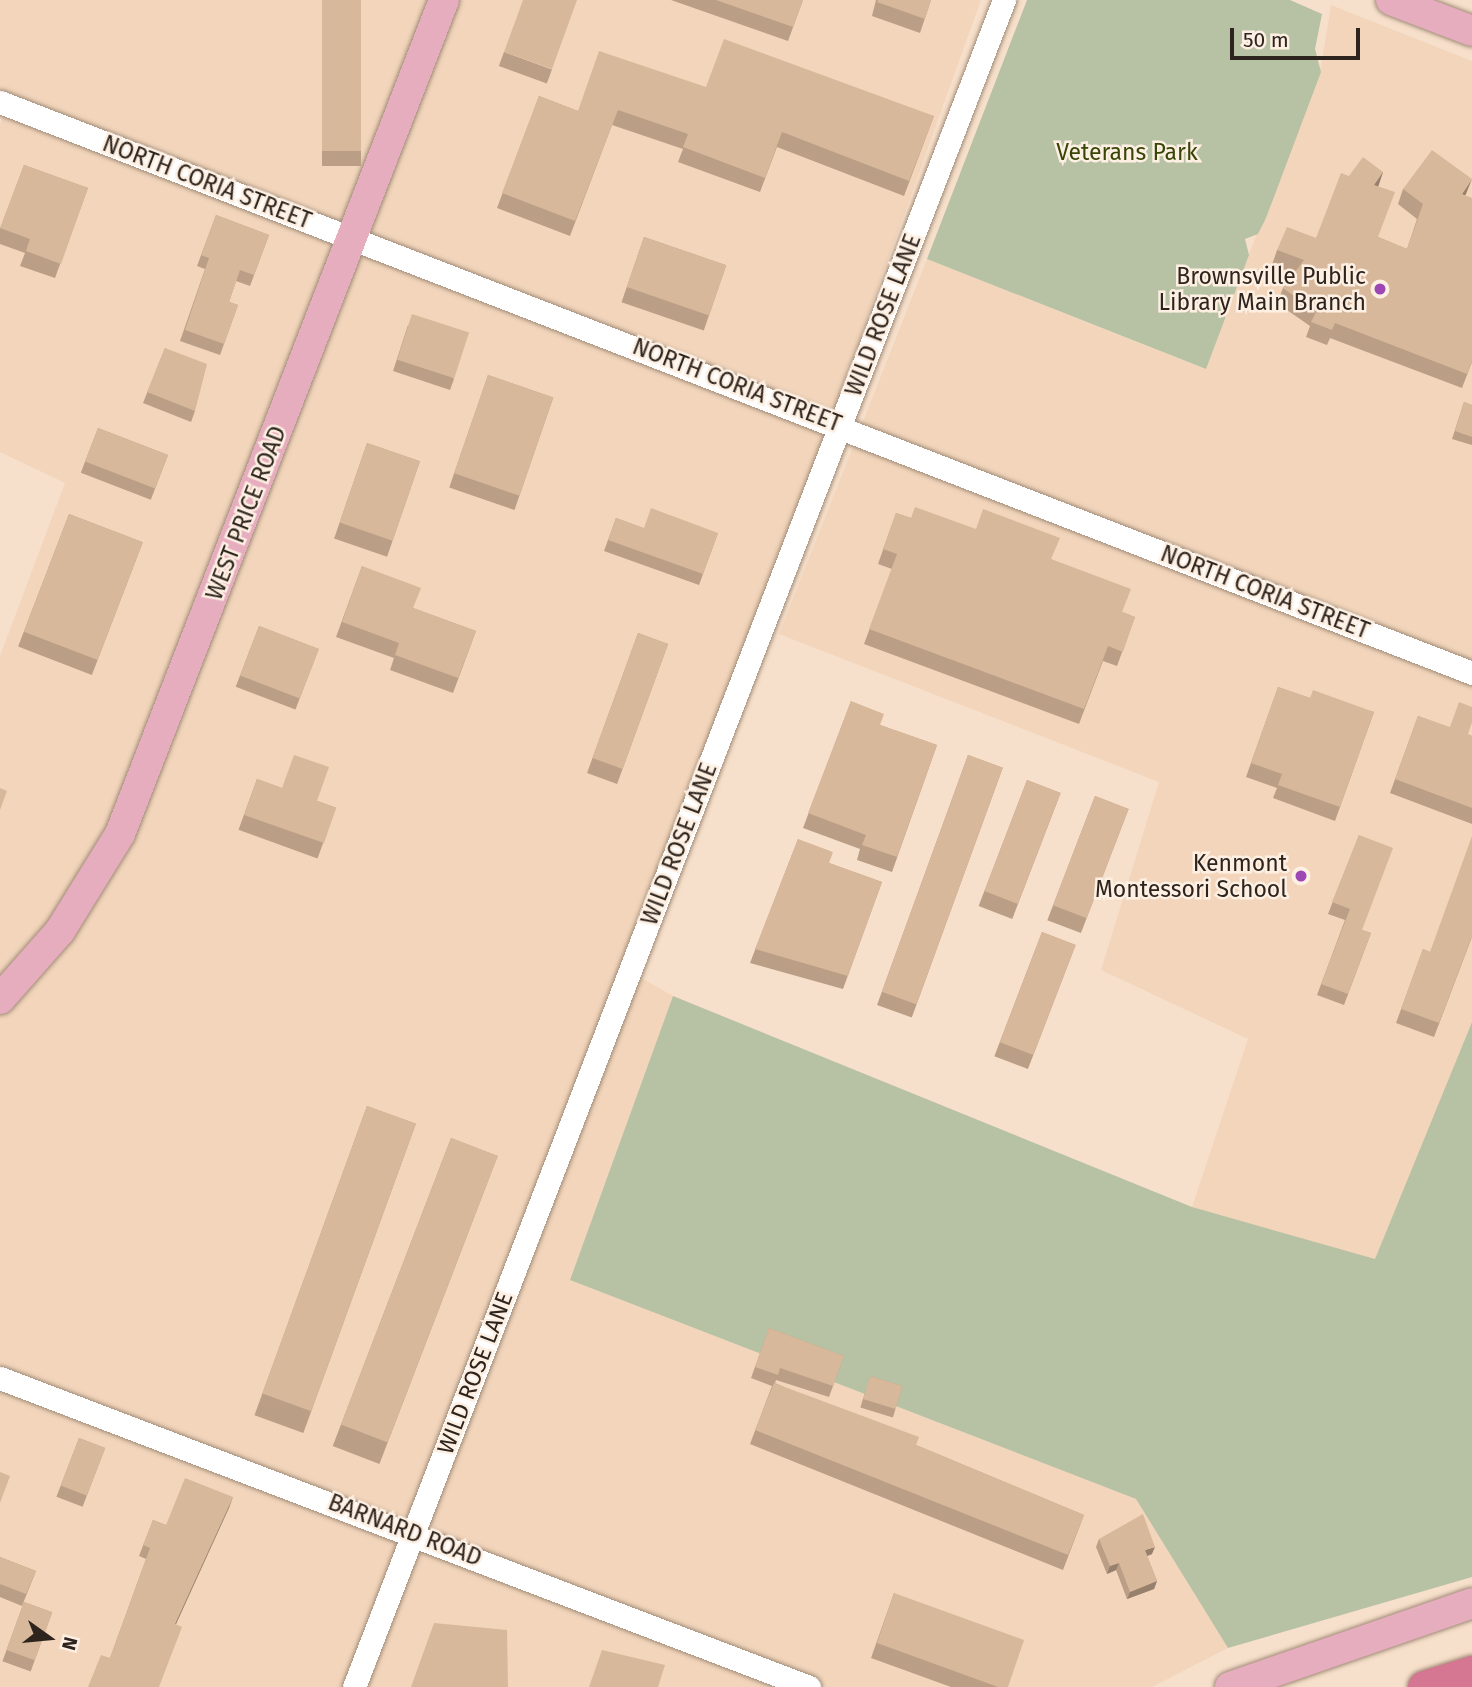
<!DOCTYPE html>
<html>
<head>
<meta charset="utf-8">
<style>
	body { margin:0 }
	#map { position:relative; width:1472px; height:1687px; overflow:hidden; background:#f7e0cb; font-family:"Fira Sans",sans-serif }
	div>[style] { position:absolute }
	.built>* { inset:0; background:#f2d5bb }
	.green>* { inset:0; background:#b7c1a4 }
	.roads { filter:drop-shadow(0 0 2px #a08b78) drop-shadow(0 0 2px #a08b78) }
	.minor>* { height:23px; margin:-11.5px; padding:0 11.5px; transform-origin:11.5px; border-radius:11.5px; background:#fff }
	.major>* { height:30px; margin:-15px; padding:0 15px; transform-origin:15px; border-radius:15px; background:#e6adbe }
	.highway>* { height:33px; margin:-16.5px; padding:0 16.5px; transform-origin:16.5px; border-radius:16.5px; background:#d57792 }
	.wall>* { inset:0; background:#ba9e85; transform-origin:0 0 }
	.shaded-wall>* { inset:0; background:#97816c }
	.building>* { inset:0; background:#d8b89b; transform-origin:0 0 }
	.dots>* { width:19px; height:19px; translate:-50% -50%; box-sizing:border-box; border:4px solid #fdefe2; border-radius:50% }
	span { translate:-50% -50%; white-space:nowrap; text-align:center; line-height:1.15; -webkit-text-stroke:5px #fdefe2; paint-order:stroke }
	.park-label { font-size:23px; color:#374507 }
	.street-label { font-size:23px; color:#2d241d }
	.poi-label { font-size:23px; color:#2d241d }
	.right { translate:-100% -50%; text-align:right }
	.north { position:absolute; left:14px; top:1603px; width:70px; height:70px; -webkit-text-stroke:5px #fdefe2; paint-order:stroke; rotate:105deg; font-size:19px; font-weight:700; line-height:28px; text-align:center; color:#2d241d }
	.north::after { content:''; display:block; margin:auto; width:24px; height:32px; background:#2d241d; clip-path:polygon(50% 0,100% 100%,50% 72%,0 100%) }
	.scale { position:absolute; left:1230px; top:28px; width:130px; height:32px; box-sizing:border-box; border:4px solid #2d241d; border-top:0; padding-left:9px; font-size:21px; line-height:24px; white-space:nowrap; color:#2d241d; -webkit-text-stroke:5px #fdefe2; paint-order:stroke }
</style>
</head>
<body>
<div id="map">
	<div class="built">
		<div style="clip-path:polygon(0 0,981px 0,821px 446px,622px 967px,673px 996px,570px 1280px,1136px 1499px,1228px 1648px,1152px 1687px,0 1687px,0 656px,65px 483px,0 452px,0 125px,11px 94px,0 90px)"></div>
		<div style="clip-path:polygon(1331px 5px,1472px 61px,1472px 1022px,1371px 1270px,1192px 1207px,1248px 1039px,1101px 970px,1159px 782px,779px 634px,927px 259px,1205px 369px,1321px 66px)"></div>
	</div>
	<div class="green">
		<div style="clip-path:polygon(1027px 0,1290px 0,1322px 14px,1315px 49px,1321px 72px,1266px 218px,1258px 234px,1245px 239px,1249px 255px,1206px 369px,927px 259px)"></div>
		<div style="clip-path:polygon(673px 996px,1192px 1207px,1375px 1259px,1472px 1022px,1472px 1577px,1228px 1648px,1136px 1499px,570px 1280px)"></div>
	</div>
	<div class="roads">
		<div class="minor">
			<div style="left:0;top:102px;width:1579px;rotate:21.2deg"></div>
			<div style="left:0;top:1378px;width:866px;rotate:20.9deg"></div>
			<div style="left:354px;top:1687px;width:1808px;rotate:-68.93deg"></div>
		</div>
		<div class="major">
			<div style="left:1391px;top:0;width:87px;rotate:20.9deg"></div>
			<div style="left:0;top:999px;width:91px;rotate:-48.6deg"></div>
			<div style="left:60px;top:931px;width:114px;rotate:-58.3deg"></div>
			<div style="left:120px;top:834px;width:895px;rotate:-68.77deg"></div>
			<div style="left:1230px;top:1687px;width:256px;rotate:-19.1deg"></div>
		</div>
		<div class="highway">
			<div style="left:1424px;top:1687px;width:50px;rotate:-17.4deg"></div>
		</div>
	</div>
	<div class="wall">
		<div style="left:322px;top:0;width:39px;height:166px"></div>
		<div style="clip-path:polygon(671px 0,803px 0,788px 41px)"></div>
		<div style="clip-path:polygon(876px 0,931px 0,920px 33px,872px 16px)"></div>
		<div style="left:504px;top:52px;width:51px;height:15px;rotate:20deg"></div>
		<div style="clip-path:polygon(706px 87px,934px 116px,904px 196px,777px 147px,760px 192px,678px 162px,683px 149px,612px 125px,570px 236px,497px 208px,539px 96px,578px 111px)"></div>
		<div style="clip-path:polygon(24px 165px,88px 188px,55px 278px,20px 266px,25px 253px,0 244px,0 229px)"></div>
		<div style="clip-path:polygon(1383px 172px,1378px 187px,1378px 237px,1407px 249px,1417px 219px,1398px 204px,1403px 189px,1465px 195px,1472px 362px,1462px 388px,1330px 338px,1327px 345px,1306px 337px,1310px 326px,1277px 303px,1283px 288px,1294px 273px,1272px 265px,1277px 250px,1316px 238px,1349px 176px)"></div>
		<div style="clip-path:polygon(216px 215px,269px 235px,250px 286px,236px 281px,229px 302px,238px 305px,220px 355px,180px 341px,205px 269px,197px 266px)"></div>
		<div style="left:644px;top:237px;width:87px;height:69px;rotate:19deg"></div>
		<div style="clip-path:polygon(408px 325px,454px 379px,450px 390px,393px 371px)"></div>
		<div style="clip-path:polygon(165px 348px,195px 411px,191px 422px,143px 403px)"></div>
		<div style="left:488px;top:375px;width:69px;height:119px;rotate:19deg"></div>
		<div style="clip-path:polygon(1464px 402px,1472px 405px,1472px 445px,1452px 439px)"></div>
		<div style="left:98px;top:428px;width:75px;height:48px;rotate:21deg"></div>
		<div style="left:367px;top:443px;width:56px;height:101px;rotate:19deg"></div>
		<div style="clip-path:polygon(896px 513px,911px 518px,1052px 560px,1122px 612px,1135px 617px,1117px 666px,1103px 661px,1079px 724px,864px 644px,892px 569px,878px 564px)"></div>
		<div style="left:69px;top:514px;width:79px;height:142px;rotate:21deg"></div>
		<div style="clip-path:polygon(616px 518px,643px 528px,718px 533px,699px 585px,604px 551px)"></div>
		<div style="clip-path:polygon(362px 566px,413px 608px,476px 631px,453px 693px,390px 670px,394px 658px,336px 637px)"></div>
		<div style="left:259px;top:626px;width:64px;height:65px;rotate:21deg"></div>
		<div style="left:638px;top:633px;width:32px;height:149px;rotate:20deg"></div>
		<div style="clip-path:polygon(1278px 687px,1310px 698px,1374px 712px,1335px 821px,1273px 798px,1277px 788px,1246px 777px)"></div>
		<div style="clip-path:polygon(851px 701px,880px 725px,937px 745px,892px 872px,857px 860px,860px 849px,803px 828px)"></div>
		<div style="clip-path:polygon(1418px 716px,1472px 736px,1472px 824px,1390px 793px)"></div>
		<div style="left:968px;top:755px;width:37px;height:266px;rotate:20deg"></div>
		<div style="left:257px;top:779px;width:84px;height:54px;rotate:20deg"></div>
		<div style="left:1027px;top:780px;width:36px;height:135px;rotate:21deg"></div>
		<div style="left:1095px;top:796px;width:36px;height:133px;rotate:21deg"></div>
		<div style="clip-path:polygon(1359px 835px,1362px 930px,1371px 933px,1344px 1005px,1317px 995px,1345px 920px,1328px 914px)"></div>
		<div style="clip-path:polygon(798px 839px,829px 863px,882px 882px,843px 989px,750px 963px)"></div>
		<div style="left:1042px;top:932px;width:36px;height:133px;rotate:21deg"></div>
		<div style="clip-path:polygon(1472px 937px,1434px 1037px,1396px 1023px,1423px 949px,1430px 952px)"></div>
		<div style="left:367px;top:1106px;width:52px;height:329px;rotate:20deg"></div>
		<div style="left:451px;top:1138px;width:50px;height:330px;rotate:21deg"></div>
		<div style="clip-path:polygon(769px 1328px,844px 1356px,829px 1397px,776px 1380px,775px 1383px,916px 1445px,1084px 1515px,1063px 1570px,750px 1444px,772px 1386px,751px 1378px)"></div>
		<div style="left:870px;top:1376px;width:34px;height:33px;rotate:17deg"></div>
		<div style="left:79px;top:1438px;width:28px;height:63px;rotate:21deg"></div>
		<div style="clip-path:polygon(233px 1497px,176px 1624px,110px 1658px,146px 1559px,139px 1556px,153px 1520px,166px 1525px)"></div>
		<div style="clip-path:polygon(1099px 1539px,1152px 1554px,1147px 1556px,1157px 1581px,1154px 1589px,1127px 1599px,1116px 1570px,1107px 1574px,1096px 1547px)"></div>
		<div style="clip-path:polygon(0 1557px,36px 1571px,22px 1606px,0 1597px)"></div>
		<div style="clip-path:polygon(894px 1593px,1008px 1687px,951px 1687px,871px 1658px)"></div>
		<div style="left:24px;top:1602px;width:30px;height:63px;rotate:20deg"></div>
	</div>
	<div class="shaded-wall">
		<div style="clip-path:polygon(1383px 172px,1378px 187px,1374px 185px)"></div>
		<div style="clip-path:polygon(1472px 179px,1466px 194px,1457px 208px,1462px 194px)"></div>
		<div style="clip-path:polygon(233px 1497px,229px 1508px,171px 1635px,175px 1624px)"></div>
		<div style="clip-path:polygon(1155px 1547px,1152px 1554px,1142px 1558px,1145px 1550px)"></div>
		<div style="clip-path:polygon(1119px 1563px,1116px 1570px,1107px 1574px,1110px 1566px)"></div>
		<div style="clip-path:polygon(1157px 1581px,1154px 1589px,1127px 1599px,1130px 1592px)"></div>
	</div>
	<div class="building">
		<div style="left:322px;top:0;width:39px;height:151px"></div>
		<div style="clip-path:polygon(523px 0,577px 0,552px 69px,504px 52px)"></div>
		<div style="clip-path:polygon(716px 0,803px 0,793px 27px)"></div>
		<div style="clip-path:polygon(878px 0,931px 0,925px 19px,877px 2px)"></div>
		<div style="clip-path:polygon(724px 39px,934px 116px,909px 181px,782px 132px,765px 178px,683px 147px,688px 134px,618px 110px,575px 221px,502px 193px,539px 96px,578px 111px,599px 51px,706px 87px)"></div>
		<div style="clip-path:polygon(1432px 150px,1472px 179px,1462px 194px,1472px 198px,1472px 361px,1467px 374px,1335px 323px,1332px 330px,1311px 322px,1316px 312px,1283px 288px,1304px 260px,1277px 250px,1287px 227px,1316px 238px,1341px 173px,1349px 176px,1363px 157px,1383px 172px,1374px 185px,1395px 192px,1378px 237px,1407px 249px,1423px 204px,1403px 189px)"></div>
		<div style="clip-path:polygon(24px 165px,88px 188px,61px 264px,26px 251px,30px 239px,0 228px)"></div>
		<div style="clip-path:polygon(216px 215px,269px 235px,254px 275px,240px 270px,229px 302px,238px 305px,224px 344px,185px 330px,209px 258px,201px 255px)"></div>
		<div style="left:644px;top:237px;width:87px;height:53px;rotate:19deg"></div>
		<div style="left:412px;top:314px;width:60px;height:48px;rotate:18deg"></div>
		<div style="clip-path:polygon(165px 348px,207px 364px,195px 411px,147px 392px)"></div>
		<div style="left:488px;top:375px;width:69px;height:104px;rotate:19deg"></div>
		<div style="clip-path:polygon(1464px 402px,1472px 405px,1472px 437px,1455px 431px)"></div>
		<div style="left:98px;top:428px;width:75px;height:36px;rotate:21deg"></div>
		<div style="left:367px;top:443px;width:56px;height:84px;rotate:19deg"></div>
		<div style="clip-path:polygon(915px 507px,976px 529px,983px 509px,1060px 538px,1051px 559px,1131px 589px,1122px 612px,1135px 617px,1123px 652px,1108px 646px,1084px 709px,869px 629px,897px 554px,883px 549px,896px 513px,911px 518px)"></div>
		<div style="clip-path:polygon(651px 508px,718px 533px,703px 574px,608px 540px,616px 518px,644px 528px)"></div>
		<div style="left:69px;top:514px;width:79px;height:126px;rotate:21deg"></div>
		<div style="clip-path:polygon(362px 566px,421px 588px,413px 608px,476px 631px,458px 678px,395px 655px,399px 643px,342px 622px)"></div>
		<div style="left:259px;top:626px;width:64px;height:53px;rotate:21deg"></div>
		<div style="left:638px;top:633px;width:32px;height:133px;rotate:20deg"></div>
		<div style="clip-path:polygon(1278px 687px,1310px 698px,1313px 690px,1374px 712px,1340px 807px,1278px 785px,1282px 774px,1251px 763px)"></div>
		<div style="clip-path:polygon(851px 701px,884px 714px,880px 725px,937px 745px,897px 857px,862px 845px,866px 835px,808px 813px)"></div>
		<div style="clip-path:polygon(1459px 702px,1472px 707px,1472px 722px,1468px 734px,1472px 736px,1472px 808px,1395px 779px,1418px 716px,1450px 727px)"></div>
		<div style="clip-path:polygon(294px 755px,329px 767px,317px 801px,336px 808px,324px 843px,244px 815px,257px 779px,282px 788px)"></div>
		<div style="left:968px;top:755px;width:37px;height:252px;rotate:20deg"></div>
		<div style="left:1027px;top:780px;width:36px;height:119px;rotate:21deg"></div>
		<div style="clip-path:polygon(0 788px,7px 791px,0 810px)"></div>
		<div style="left:1095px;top:796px;width:36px;height:117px;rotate:21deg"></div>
		<div style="clip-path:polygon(1359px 835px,1393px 848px,1362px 930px,1371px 933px,1348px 994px,1321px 984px,1350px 909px,1332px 902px)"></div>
		<div style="clip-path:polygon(1472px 836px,1472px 936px,1439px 1023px,1401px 1009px,1423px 949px,1430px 952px)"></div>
		<div style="clip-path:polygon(798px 839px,833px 852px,829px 863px,882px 882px,848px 976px,755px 949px)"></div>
		<div style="left:1042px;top:932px;width:36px;height:118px;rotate:21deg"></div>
		<div style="left:367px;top:1106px;width:52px;height:306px;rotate:20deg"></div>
		<div style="left:451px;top:1138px;width:50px;height:307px;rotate:21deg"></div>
		<div style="clip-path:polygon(769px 1328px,844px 1356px,833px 1386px,780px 1368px,778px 1375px,755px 1367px)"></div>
		<div style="left:870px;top:1376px;width:34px;height:24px;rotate:17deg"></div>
		<div style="clip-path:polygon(774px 1383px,919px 1437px,916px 1445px,1084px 1515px,1068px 1555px,755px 1430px)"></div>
		<div style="left:79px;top:1438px;width:28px;height:51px;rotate:21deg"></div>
		<div style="clip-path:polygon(0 1472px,10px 1476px,0 1503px)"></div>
		<div style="clip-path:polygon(185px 1478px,233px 1497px,175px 1624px,182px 1627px,159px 1687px,88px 1687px,101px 1655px,110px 1658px,150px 1548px,143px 1545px,153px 1520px,166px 1525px)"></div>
		<div style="clip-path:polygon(1143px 1514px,1155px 1547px,1145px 1550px,1157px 1581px,1130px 1592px,1119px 1563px,1110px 1566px,1099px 1539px)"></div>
		<div style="clip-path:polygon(0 1557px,36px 1571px,26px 1594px,0 1584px)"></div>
		<div style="clip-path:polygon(894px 1593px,1024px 1640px,1008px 1687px,998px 1687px,877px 1643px)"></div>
		<div style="left:24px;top:1602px;width:30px;height:51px;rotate:20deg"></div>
		<div style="clip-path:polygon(434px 1623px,507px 1630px,508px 1687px,411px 1687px)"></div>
		<div style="clip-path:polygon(602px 1650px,665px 1665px,658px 1687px,589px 1687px)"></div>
	</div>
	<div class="dots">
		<div style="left:1380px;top:289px;background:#9d47b4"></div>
		<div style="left:1301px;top:876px;background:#9d47b4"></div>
	</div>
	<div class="park-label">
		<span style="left:1127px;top:152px">Veterans Park</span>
	</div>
	<div class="street-label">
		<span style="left:207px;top:182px;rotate:21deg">NORTH CORIA STREET</span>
		<span style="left:883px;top:315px;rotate:-69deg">WILD ROSE LANE</span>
		<span style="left:737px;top:385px;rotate:21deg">NORTH CORIA STREET</span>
		<span style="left:246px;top:513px;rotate:-69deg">WEST PRICE ROAD</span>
		<span style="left:1265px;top:592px;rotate:21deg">NORTH CORIA STREET</span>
		<span style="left:679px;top:844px;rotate:-69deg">WILD ROSE LANE</span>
		<span style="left:475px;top:1373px;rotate:-69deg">WILD ROSE LANE</span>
		<span style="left:405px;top:1530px;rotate:21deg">BARNARD ROAD</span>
	</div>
	<div class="poi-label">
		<span class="right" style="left:1366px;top:289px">Brownsville Public<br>Library Main Branch</span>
		<span class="right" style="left:1287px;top:876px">Kenmont<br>Montessori School</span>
	</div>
	<div class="north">N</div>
	<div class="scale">50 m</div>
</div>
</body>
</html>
